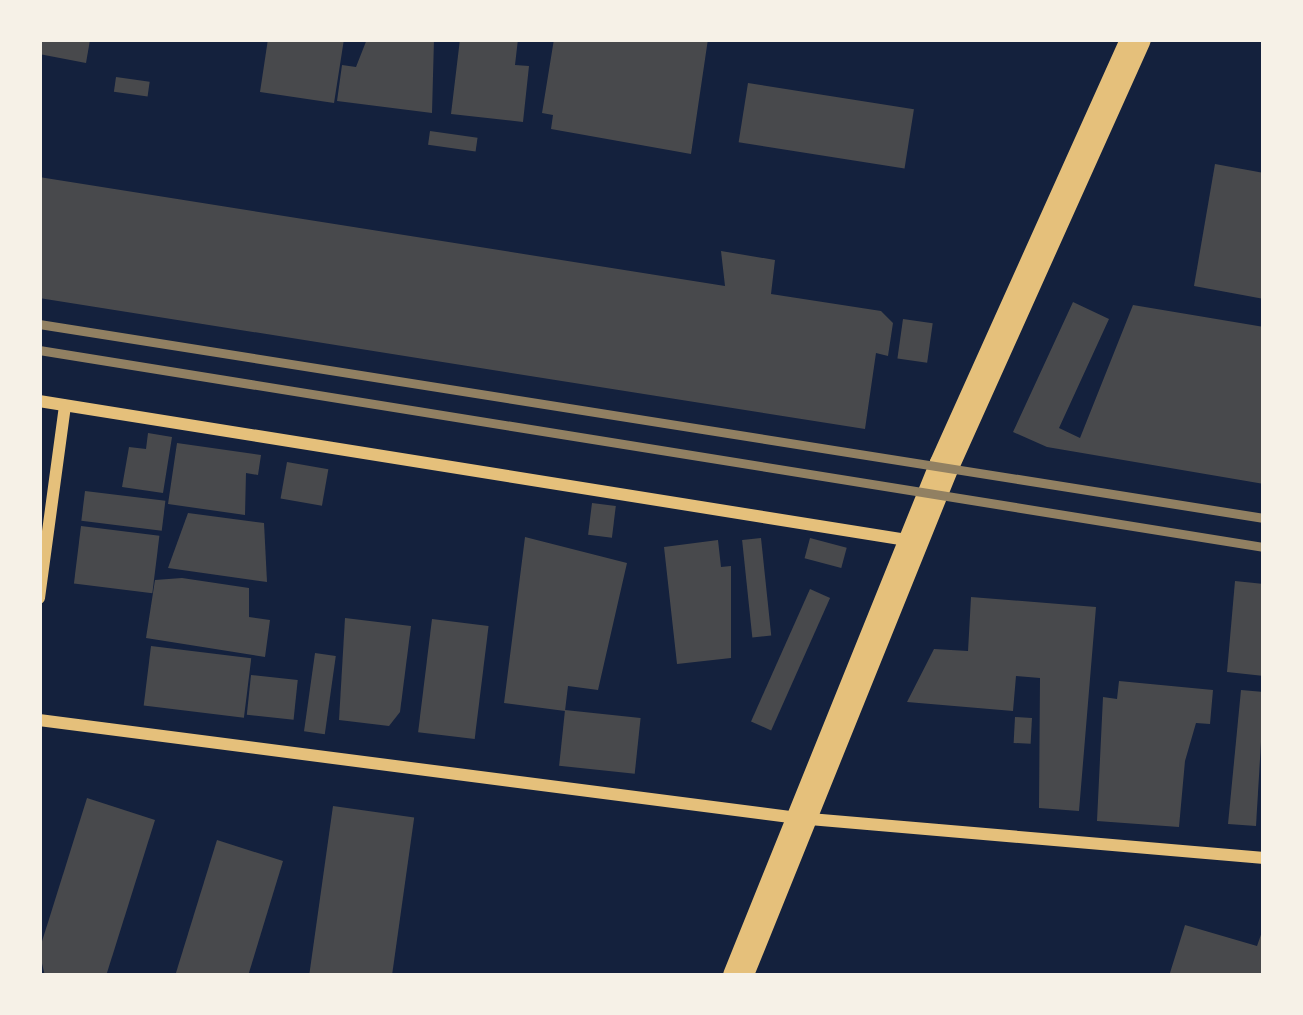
<!DOCTYPE html>
<html>
<head>
<meta charset="utf-8">
<style>
	body { margin:0 }
	#map { position:relative; width:1303px; height:1015px; overflow:hidden; background:#14213d; font-family:"Roboto Condensed",sans-serif }
	div>[style] { position:absolute }
	.building>* { inset:0; background:#48494c; transform-origin:0 0 }
	.minor>* { height:12px; margin:-6px; padding:0 6px; transform-origin:6px; border-radius:6px; background:#e5c07b }
	.primary>* { height:30px; margin:-15px; padding:0 15px; transform-origin:15px; border-radius:15px; background:#e5c07b }
	.rail>* { height:9px; margin:-4.5px; padding:0 4.5px; transform-origin:4.5px; border-radius:4.5px; background:#918062 }
	span { translate:-50% -50%; white-space:nowrap; text-align:center; line-height:1.15; -webkit-text-stroke:9px #f6f1e7; paint-order:stroke }
	.frame { position:absolute; inset:0; border:42px solid #f6f1e7; pointer-events:none }
</style>
</head>
<body>
<div id="map">
	<div class="building">
		<div style="clip-path:polygon(39px 39px,90px 40px,86px 63px,39px 54px)"></div>
		<div style="clip-path:polygon(268px 39px,344px 39px,334px 103px,260px 92px)"></div>
		<div style="clip-path:polygon(367px 39px,434px 39px,432px 113px,337px 101px,342px 65px,356px 67px)"></div>
		<div style="clip-path:polygon(460px 39px,518px 39px,515px 65px,529px 66px,523px 122px,451px 114px)"></div>
		<div style="clip-path:polygon(554px 39px,708px 39px,691px 154px,551px 129px,553px 115px,542px 113px)"></div>
		<div style="left:116px;top:77px;width:34px;height:15px;rotate:8deg"></div>
		<div style="left:748px;top:83px;width:168px;height:60px;rotate:9deg"></div>
		<div style="left:430px;top:131px;width:48px;height:14px;rotate:8deg"></div>
		<div style="clip-path:polygon(1215px 164px,1264px 173px,1264px 299px,1194px 286px)"></div>
		<div style="clip-path:polygon(39px 177px,725px 286px,721px 251px,775px 260px,771px 294px,881px 311px,893px 323px,888px 356px,876px 353px,865px 429px,39px 298px)"></div>
		<div style="clip-path:polygon(1073px 302px,1109px 319px,1059px 428px,1080px 438px,1133px 305px,1264px 327px,1264px 484px,1047px 447px,1013px 432px)"></div>
		<div style="left:903px;top:319px;width:30px;height:40px;rotate:8deg"></div>
		<div style="clip-path:polygon(148px 433px,172px 437px,163px 493px,122px 487px,129px 447px,146px 449px)"></div>
		<div style="clip-path:polygon(177px 443px,261px 455px,258px 475px,246px 473px,245px 515px,168px 504px)"></div>
		<div style="left:287px;top:462px;width:42px;height:37px;rotate:10deg"></div>
		<div style="left:85px;top:491px;width:81px;height:30px;rotate:7deg"></div>
		<div style="left:592px;top:503px;width:24px;height:32px;rotate:7deg"></div>
		<div style="clip-path:polygon(188px 513px,264px 523px,267px 582px,168px 568px)"></div>
		<div style="left:81px;top:526px;width:79px;height:58px;rotate:7deg"></div>
		<div style="clip-path:polygon(525px 537px,627px 563px,598px 690px,568px 686px,565px 711px,504px 703px)"></div>
		<div style="left:761px;top:538px;width:98px;height:19px;rotate:84deg"></div>
		<div style="left:810px;top:538px;width:38px;height:21px;rotate:15deg"></div>
		<div style="clip-path:polygon(718px 540px,721px 567px,731px 566px,731px 658px,677px 664px,664px 547px)"></div>
		<div style="clip-path:polygon(182px 578px,249px 588px,249px 617px,270px 620px,265px 657px,146px 638px,155px 580px)"></div>
		<div style="clip-path:polygon(1235px 581px,1264px 584px,1264px 676px,1227px 672px)"></div>
		<div style="left:810px;top:589px;width:22px;height:145px;rotate:24deg"></div>
		<div style="clip-path:polygon(971px 597px,1096px 607px,1079px 811px,1039px 808px,1040px 678px,1016px 676px,1013px 711px,907px 702px,934px 649px,968px 651px)"></div>
		<div style="clip-path:polygon(345px 618px,411px 626px,400px 712px,389px 726px,339px 720px)"></div>
		<div style="left:432px;top:619px;width:57px;height:114px;rotate:7deg"></div>
		<div style="left:151px;top:646px;width:101px;height:60px;rotate:7deg"></div>
		<div style="left:315px;top:653px;width:21px;height:79px;rotate:8deg"></div>
		<div style="left:251px;top:675px;width:47px;height:40px;rotate:6deg"></div>
		<div style="clip-path:polygon(1119px 681px,1213px 690px,1210px 724px,1196px 723px,1185px 761px,1179px 827px,1097px 821px,1103px 697px,1117px 699px)"></div>
		<div style="clip-path:polygon(1241px 690px,1264px 692px,1256px 826px,1228px 824px)"></div>
		<div style="left:565px;top:710px;width:76px;height:56px;rotate:6deg"></div>
		<div style="left:1015px;top:717px;width:17px;height:26px;rotate:3deg"></div>
		<div style="clip-path:polygon(87px 798px,155px 820px,106px 976px,45px 976px,39px 951px)"></div>
		<div style="left:333px;top:806px;width:82px;height:171px;rotate:8deg"></div>
		<div style="clip-path:polygon(217px 840px,283px 861px,248px 976px,175px 976px)"></div>
		<div style="clip-path:polygon(1185px 925px,1257px 946px,1264px 926px,1264px 976px,1169px 976px)"></div>
	</div>
	<div class="minor">
		<div style="left:39px;top:401px;width:885px;rotate:9.1deg"></div>
		<div style="left:39px;top:598px;width:194px;rotate:-82.3deg"></div>
		<div style="left:39px;top:720px;width:765px;rotate:7.36deg"></div>
		<div style="left:798px;top:818px;width:468px;rotate:4.9deg"></div>
	</div>
	<div class="primary">
		<div style="left:738px;top:976px;width:550px;rotate:-68.01deg"></div>
		<div style="left:944px;top:466px;width:468px;rotate:-65.8deg"></div>
	</div>
	<div class="rail">
		<div style="left:39px;top:324px;width:1240px;rotate:9deg"></div>
		<div style="left:39px;top:350px;width:1241px;rotate:9.14deg"></div>
	</div>
	<div class="frame"></div>
</div>
</body>
</html>
